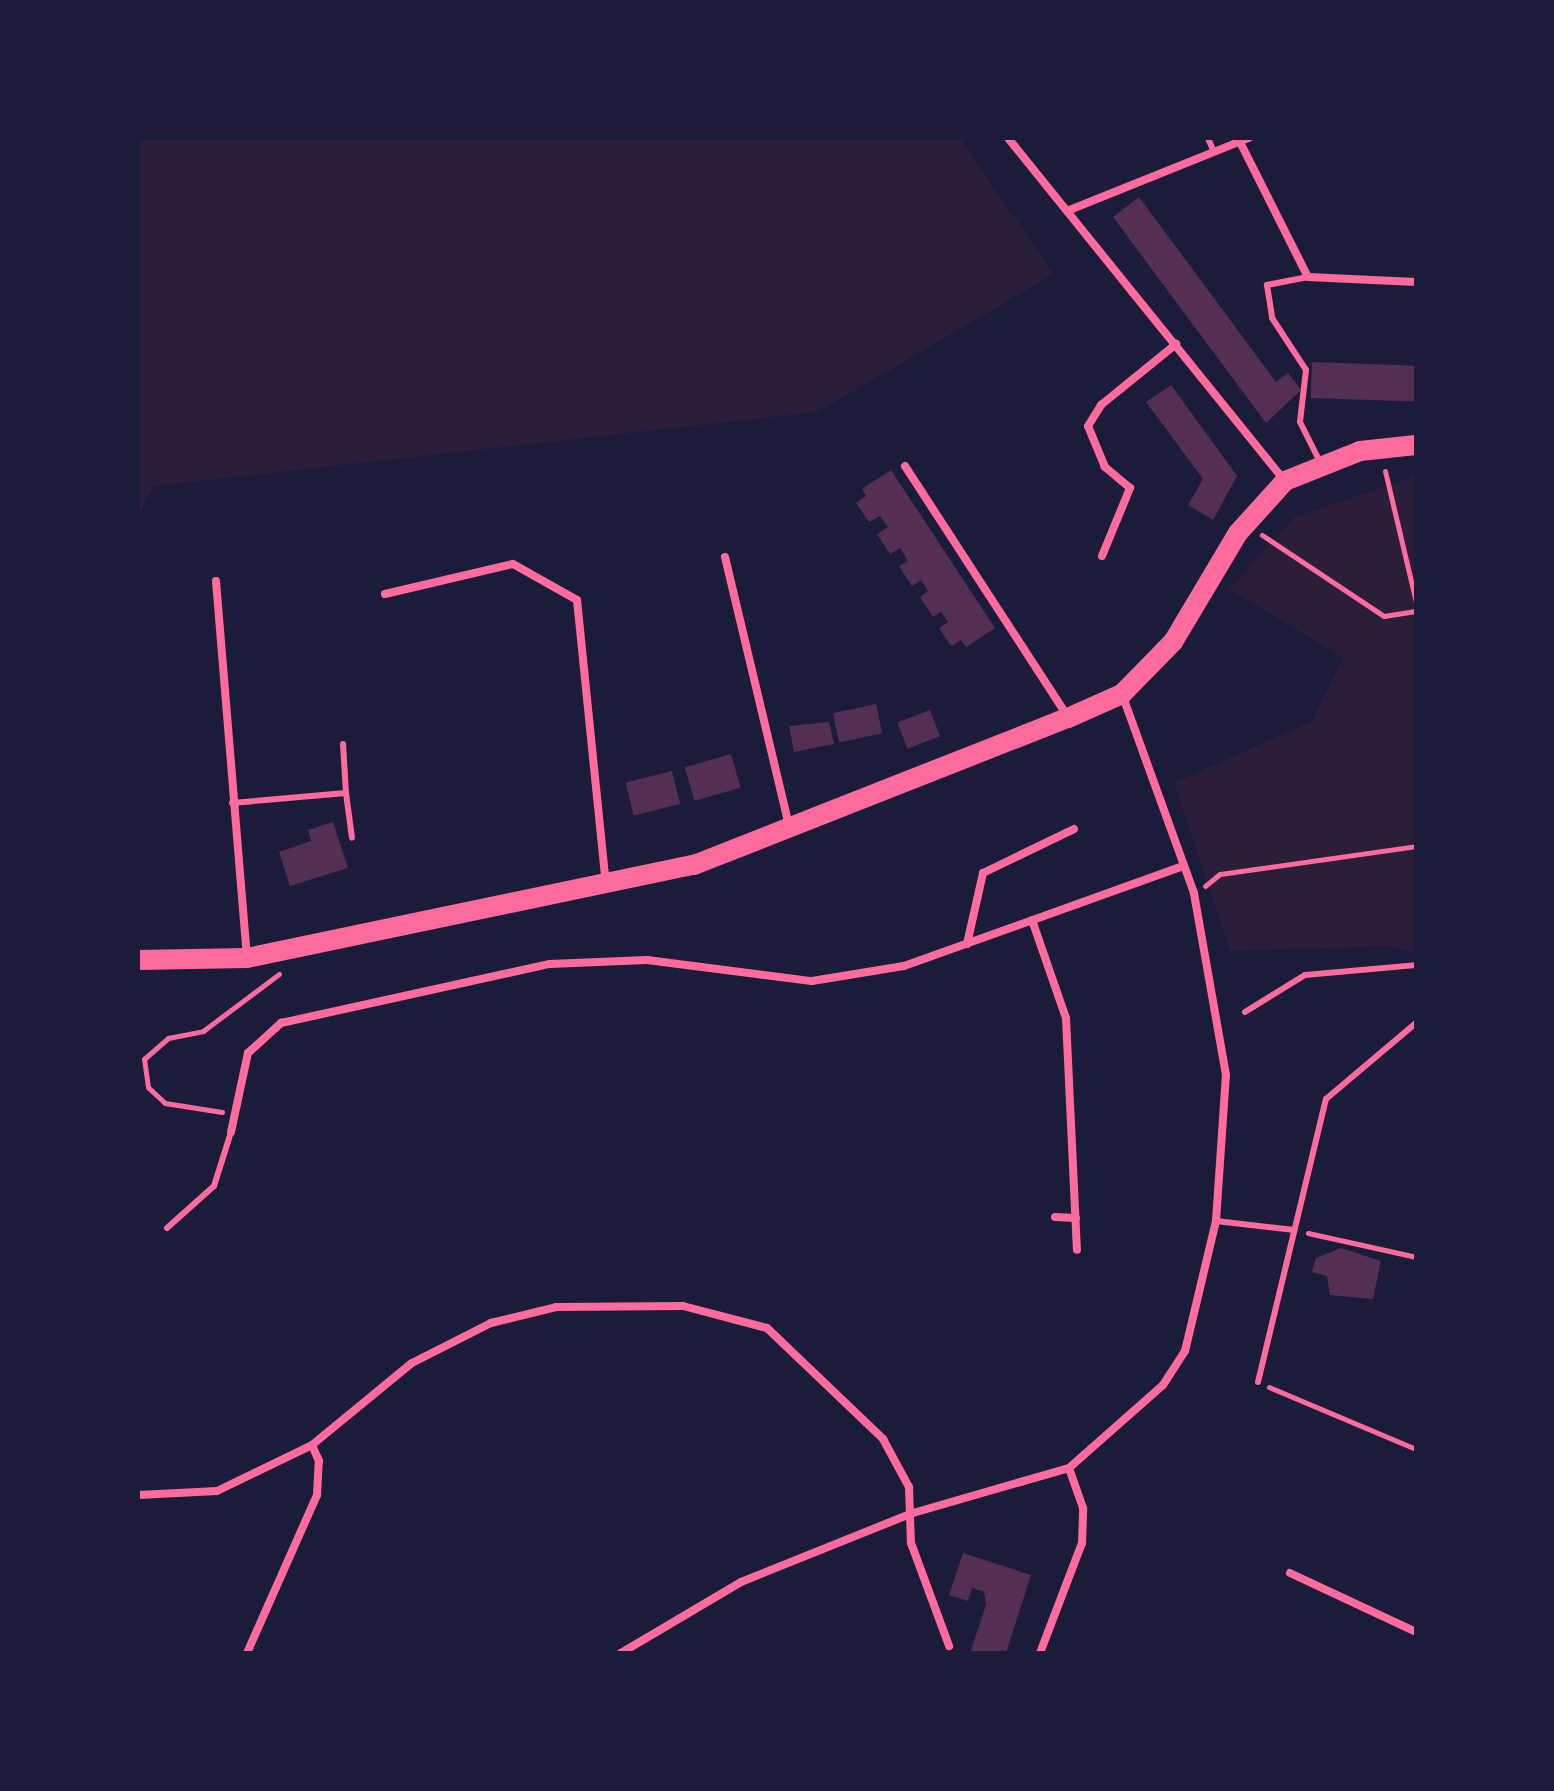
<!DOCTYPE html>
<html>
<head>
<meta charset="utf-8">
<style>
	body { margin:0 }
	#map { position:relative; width:1554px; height:1791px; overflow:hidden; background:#1b1b3a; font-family:Mulish,sans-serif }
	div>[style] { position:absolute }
	.green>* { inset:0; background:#2a1e3b }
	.building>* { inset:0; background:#542f53; transform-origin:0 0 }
	.path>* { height:5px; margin:-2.5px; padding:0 2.5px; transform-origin:2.5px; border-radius:2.5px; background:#ff6b9d }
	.service>* { height:6px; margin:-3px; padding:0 3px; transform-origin:3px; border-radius:3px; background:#ff6b9d }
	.minor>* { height:8px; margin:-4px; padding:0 4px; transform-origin:4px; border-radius:4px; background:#ff6b9d }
	.primary>* { height:20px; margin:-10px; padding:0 10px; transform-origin:10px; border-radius:10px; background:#ff6b9d }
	span { translate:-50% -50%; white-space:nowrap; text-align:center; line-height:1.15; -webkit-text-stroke:8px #1b1b3a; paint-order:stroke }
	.frame { position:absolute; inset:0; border:140px solid #1b1b3a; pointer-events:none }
</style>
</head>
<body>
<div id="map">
	<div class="green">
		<div style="clip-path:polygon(138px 138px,959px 138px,1054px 274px,818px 412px,154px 486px,138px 516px)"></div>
		<div style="clip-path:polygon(1416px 476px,1416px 953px,1391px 946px,1230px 951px,1174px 783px,1312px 721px,1343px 658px,1229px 589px,1295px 517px)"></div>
	</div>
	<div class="building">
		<div style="clip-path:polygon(1139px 197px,1276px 382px,1288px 373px,1301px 390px,1266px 423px,1113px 217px)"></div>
		<div style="left:1312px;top:362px;width:104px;height:36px;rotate:2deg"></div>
		<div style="clip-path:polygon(1171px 385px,1237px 476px,1213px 520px,1188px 505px,1203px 479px,1146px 402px)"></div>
		<div style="clip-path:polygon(891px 470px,995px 628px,966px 647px,961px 640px,951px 646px,939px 628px,948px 622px,941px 612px,933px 617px,920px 597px,928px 591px,921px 580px,912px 586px,899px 566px,908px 561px,900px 548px,890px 554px,877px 534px,888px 527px,880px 516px,869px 522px,856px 503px,866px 496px,862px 489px)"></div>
		<div style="left:876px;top:704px;width:30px;height:44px;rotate:78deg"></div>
		<div style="left:930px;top:710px;width:28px;height:35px;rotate:69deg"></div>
		<div style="clip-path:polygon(829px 722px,834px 744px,794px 752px,789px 726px)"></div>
		<div style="left:731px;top:754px;width:35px;height:48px;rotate:74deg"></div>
		<div style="left:672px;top:771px;width:34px;height:48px;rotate:76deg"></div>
		<div style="clip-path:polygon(333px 822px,348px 868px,290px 886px,279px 852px,311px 841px,308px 830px)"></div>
		<div style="clip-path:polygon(1341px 1248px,1381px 1261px,1373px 1299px,1330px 1295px,1327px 1276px,1312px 1272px,1316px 1258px)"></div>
		<div style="clip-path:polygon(963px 1553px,1031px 1575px,1006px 1653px,970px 1653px,986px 1605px,984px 1592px,972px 1588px,968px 1601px,949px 1595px)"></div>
	</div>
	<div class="path">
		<div style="left:1385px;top:471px;width:135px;rotate:76.7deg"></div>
		<div style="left:1262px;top:535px;width:146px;rotate:33.6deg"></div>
		<div style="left:1384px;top:616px;width:32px;rotate:-9deg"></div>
		<div style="left:1205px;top:886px;width:19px;rotate:-39deg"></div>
		<div style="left:1220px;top:874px;width:198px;rotate:-8.1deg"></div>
		<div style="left:222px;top:1112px;width:58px;rotate:-171deg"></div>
		<div style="left:165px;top:1103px;width:23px;rotate:-137deg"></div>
		<div style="left:148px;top:1087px;width:28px;rotate:-98deg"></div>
		<div style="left:144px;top:1059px;width:32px;rotate:-41deg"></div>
		<div style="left:168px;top:1038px;width:36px;rotate:-11deg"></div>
		<div style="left:203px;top:1031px;width:95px;rotate:-36.9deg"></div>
		<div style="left:1308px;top:1233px;width:111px;rotate:12.5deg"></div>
		<div style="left:1269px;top:1387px;width:160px;rotate:22.9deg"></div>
	</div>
	<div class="service">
		<div style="left:1208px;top:138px;width:15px;rotate:67deg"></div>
		<div style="left:1308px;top:277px;width:42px;rotate:169deg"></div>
		<div style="left:1267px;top:285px;width:33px;rotate:81deg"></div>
		<div style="left:1272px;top:318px;width:62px;rotate:56.8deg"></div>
		<div style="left:1306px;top:370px;width:52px;rotate:96.6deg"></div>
		<div style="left:1300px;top:422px;width:45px;rotate:63.4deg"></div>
		<div style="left:343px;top:744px;width:49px;rotate:86.5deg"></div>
		<div style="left:232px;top:803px;width:114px;rotate:-5deg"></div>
		<div style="left:346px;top:793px;width:45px;rotate:82.4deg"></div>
		<div style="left:1245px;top:1012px;width:70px;rotate:-31.7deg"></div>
		<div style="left:1305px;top:975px;width:111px;rotate:-5.1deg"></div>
		<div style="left:1216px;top:1221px;width:79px;rotate:6.6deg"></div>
		<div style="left:167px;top:1228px;width:63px;rotate:-41.8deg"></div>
		<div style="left:214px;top:1186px;width:57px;rotate:-72.5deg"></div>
		<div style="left:1258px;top:1382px;width:291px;rotate:-76.5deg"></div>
		<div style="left:1326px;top:1099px;width:118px;rotate:-40.2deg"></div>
	</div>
	<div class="minor">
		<div style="left:1008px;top:138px;width:439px;rotate:51.1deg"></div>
		<div style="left:1240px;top:142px;width:151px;rotate:63.3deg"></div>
		<div style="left:1308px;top:277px;width:108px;rotate:2.7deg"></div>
		<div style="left:1067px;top:211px;width:196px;rotate:-21.9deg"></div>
		<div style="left:905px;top:466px;width:299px;rotate:57deg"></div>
		<div style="left:1102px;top:556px;width:74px;rotate:-67.6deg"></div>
		<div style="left:1130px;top:488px;width:33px;rotate:-140deg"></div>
		<div style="left:1105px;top:467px;width:44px;rotate:-112.5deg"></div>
		<div style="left:1088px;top:426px;width:25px;rotate:-58deg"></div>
		<div style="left:1101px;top:405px;width:97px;rotate:-39.1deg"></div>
		<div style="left:725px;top:557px;width:276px;rotate:76.6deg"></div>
		<div style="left:216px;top:581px;width:377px;rotate:85.3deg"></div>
		<div style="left:385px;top:594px;width:131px;rotate:-13.2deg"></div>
		<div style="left:513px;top:564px;width:73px;rotate:29.4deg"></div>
		<div style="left:577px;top:600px;width:285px;rotate:84.2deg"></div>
		<div style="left:1032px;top:920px;width:104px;rotate:70.9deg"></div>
		<div style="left:1066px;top:1018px;width:232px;rotate:87.3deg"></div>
		<div style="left:967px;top:944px;width:73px;rotate:-77.3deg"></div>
		<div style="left:983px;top:873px;width:101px;rotate:-25.8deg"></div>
		<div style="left:231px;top:1132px;width:81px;rotate:-77.9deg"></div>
		<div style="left:248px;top:1053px;width:45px;rotate:-42.3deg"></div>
		<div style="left:281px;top:1023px;width:275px;rotate:-12.4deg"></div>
		<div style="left:550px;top:964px;width:97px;rotate:-2.4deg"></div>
		<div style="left:647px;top:960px;width:166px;rotate:7.3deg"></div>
		<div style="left:812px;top:981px;width:93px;rotate:-9.3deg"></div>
		<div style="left:904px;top:966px;width:297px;rotate:-19.7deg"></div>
		<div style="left:1055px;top:1217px;width:21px;rotate:3deg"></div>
		<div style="left:138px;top:1495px;width:79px;rotate:-2.9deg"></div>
		<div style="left:217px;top:1491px;width:106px;rotate:-25.8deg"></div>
		<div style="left:312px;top:1445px;width:129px;rotate:-39.4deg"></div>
		<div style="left:412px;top:1363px;width:89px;rotate:-26.9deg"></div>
		<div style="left:491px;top:1323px;width:67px;rotate:-13.8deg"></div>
		<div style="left:556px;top:1307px;width:127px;rotate:-0.5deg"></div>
		<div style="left:683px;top:1306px;width:87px;rotate:14.7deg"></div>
		<div style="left:767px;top:1328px;width:161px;rotate:43.7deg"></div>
		<div style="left:883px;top:1439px;width:55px;rotate:61.6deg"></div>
		<div style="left:909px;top:1487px;width:56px;rotate:88deg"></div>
		<div style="left:911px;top:1543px;width:110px;rotate:69.7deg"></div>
		<div style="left:1290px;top:1573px;width:139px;rotate:25.1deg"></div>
		<div style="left:247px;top:1653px;width:173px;rotate:-66.1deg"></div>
		<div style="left:317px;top:1495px;width:34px;rotate:-87deg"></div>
		<div style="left:319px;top:1461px;width:17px;rotate:-114deg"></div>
		<div style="left:621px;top:1653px;width:139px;rotate:-30.6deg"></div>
		<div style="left:741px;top:1582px;width:185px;rotate:-21.9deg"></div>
		<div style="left:913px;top:1513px;width:162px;rotate:-16.1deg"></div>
		<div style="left:1069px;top:1468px;width:125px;rotate:-41.4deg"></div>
		<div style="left:1163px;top:1385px;width:40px;rotate:-57.1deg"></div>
		<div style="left:1185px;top:1351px;width:134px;rotate:-76.6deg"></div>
		<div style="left:1216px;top:1221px;width:146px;rotate:-86.1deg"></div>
		<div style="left:1226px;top:1075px;width:185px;rotate:-100deg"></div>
		<div style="left:1194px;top:893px;width:212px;rotate:-109.9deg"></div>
		<div style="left:1040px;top:1653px;width:118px;rotate:-69.1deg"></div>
		<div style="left:1082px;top:1543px;width:35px;rotate:-88deg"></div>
		<div style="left:1083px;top:1508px;width:42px;rotate:-109.3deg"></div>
	</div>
	<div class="primary">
		<div style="left:138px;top:960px;width:109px;rotate:-1.1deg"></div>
		<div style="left:247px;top:958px;width:457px;rotate:-11.8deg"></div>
		<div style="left:694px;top:865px;width:402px;rotate:-21.5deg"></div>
		<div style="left:1068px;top:718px;width:59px;rotate:-24deg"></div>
		<div style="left:1122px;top:694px;width:73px;rotate:-45.6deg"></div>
		<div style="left:1173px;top:642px;width:127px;rotate:-59.2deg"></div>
		<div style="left:1238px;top:533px;width:70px;rotate:-47.9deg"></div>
		<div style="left:1285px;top:481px;width:81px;rotate:-21.8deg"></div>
		<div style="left:1360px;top:451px;width:56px;rotate:-6.1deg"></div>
	</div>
	<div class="frame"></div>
</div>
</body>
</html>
